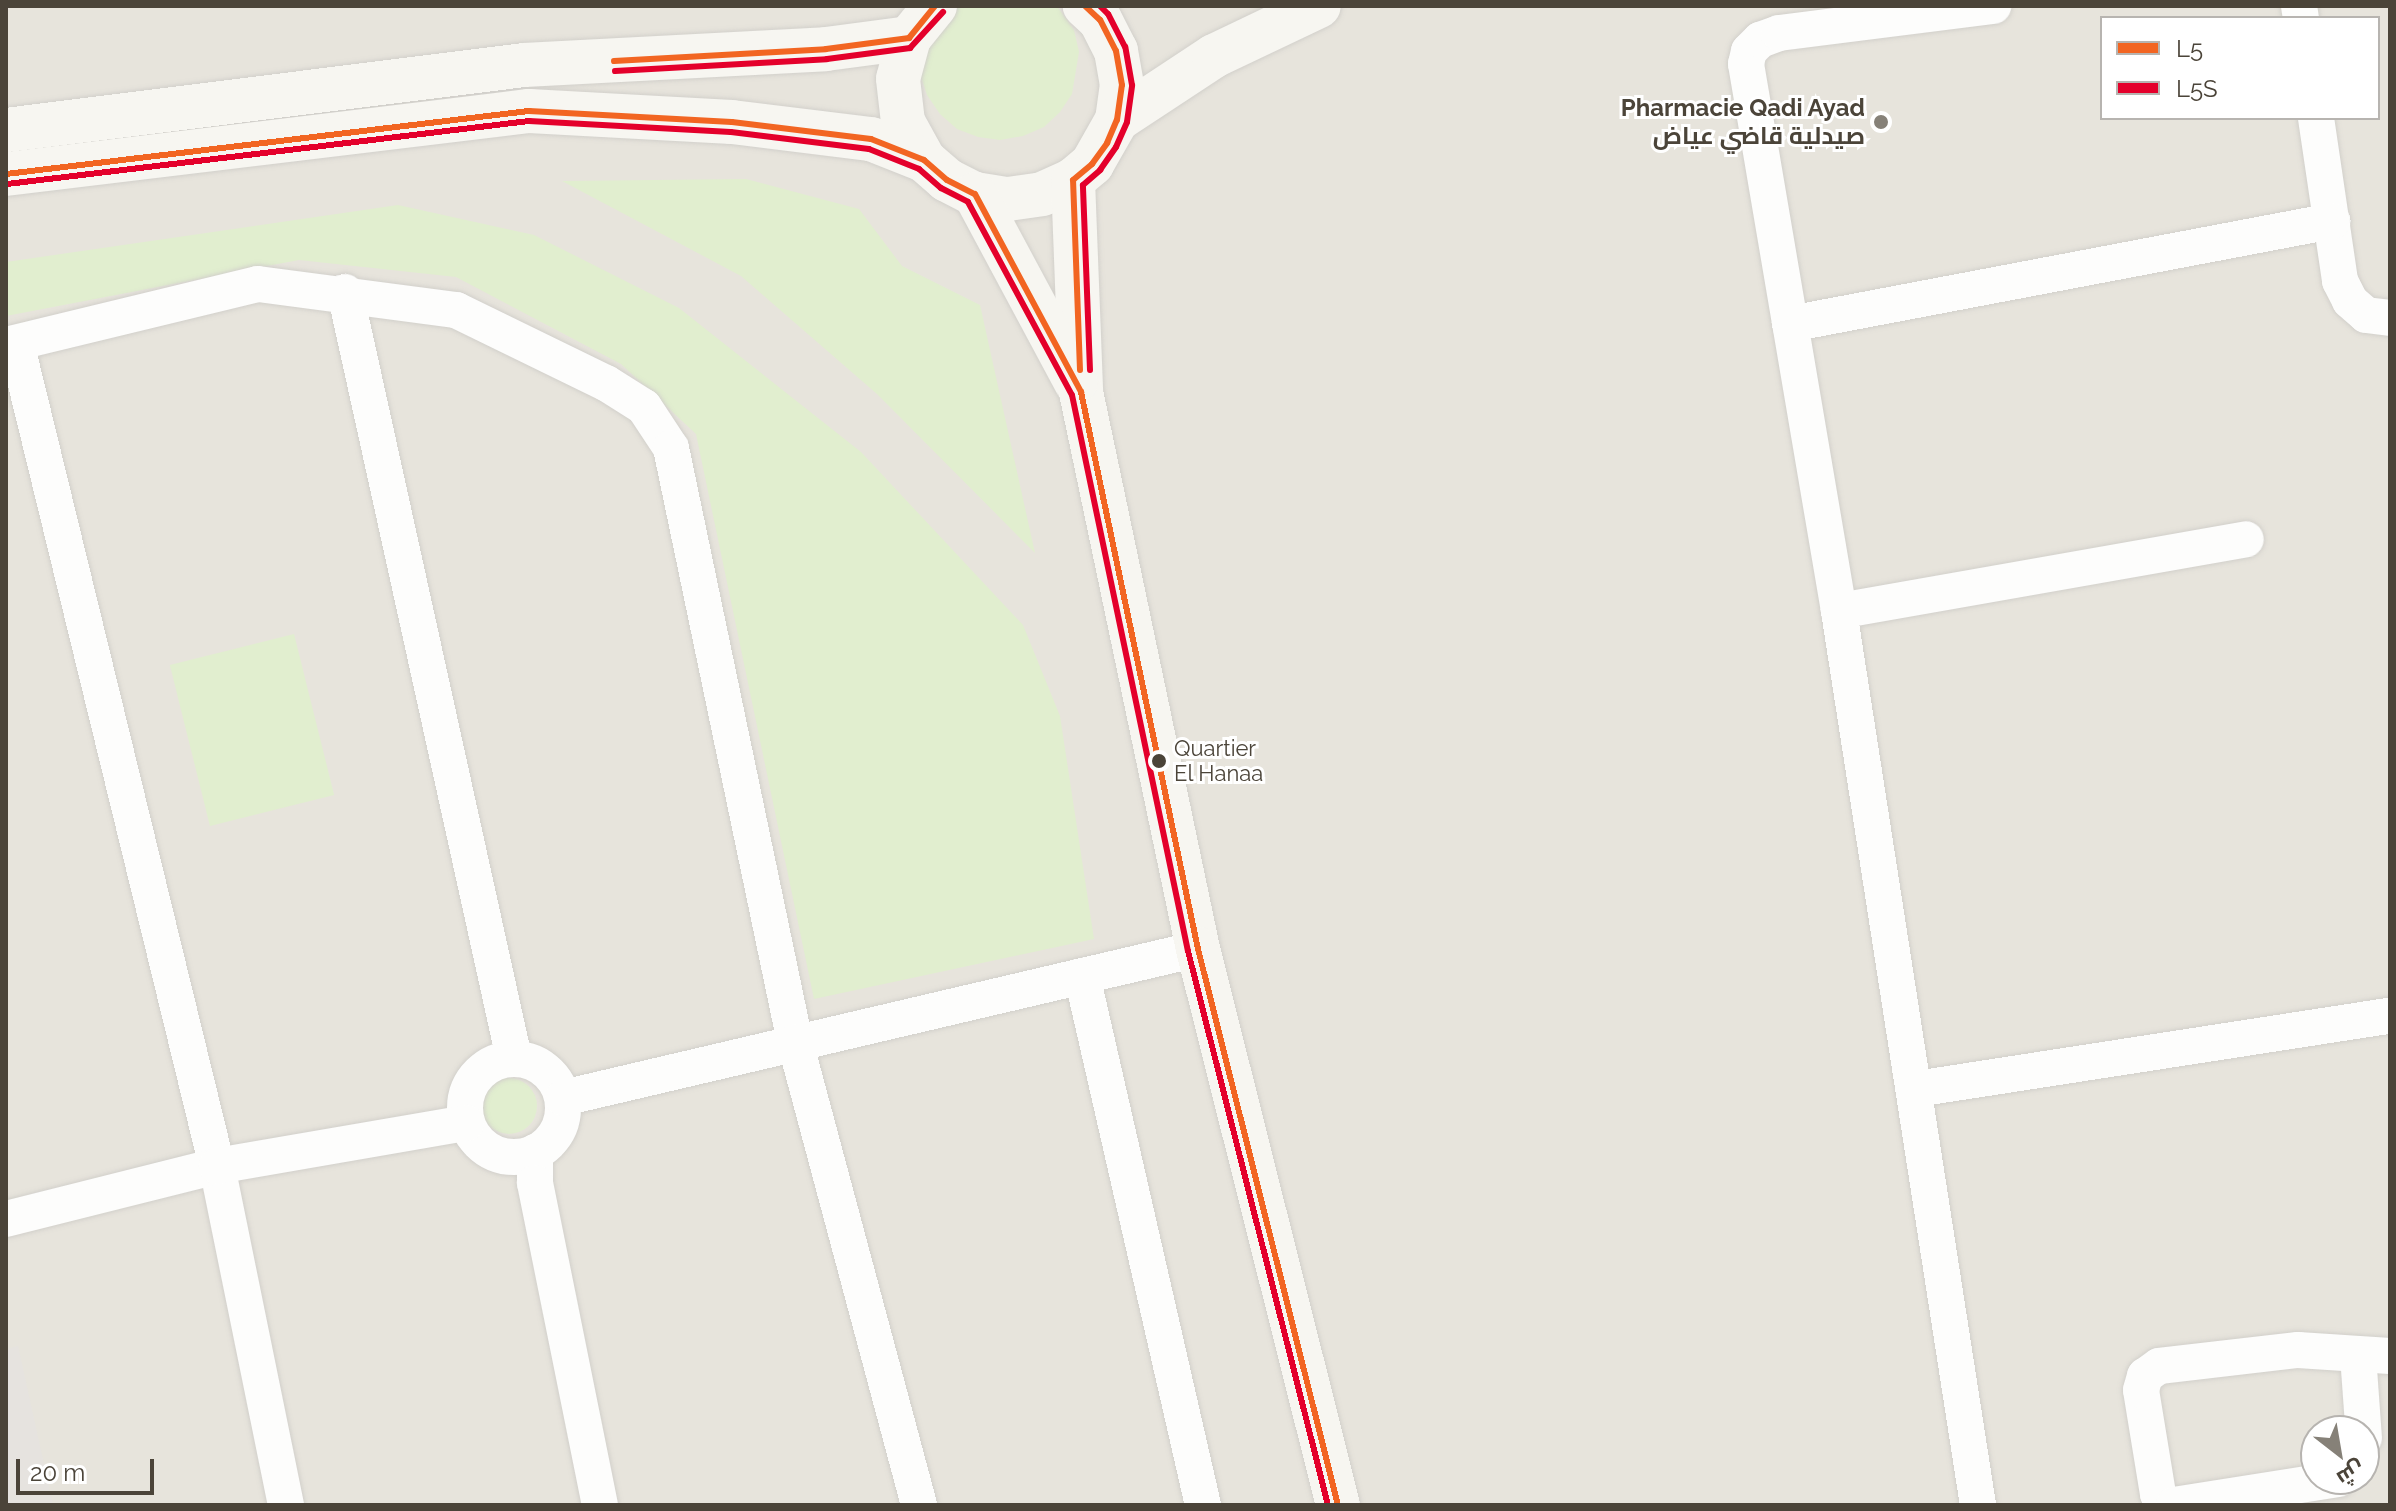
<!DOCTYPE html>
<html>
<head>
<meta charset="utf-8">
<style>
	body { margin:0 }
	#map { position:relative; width:2396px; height:1511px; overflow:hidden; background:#f4f2ee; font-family:Raleway,Cairo,sans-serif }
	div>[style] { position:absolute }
	.residential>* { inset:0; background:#e7e4dc }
	.green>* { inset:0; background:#e1eecf; transform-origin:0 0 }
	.round { border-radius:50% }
	.parking>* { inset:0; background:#e6e3df }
	.roads { filter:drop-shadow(0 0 2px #d2d0cb) drop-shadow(0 0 2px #d2d0cb) }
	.street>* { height:36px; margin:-18px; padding:0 18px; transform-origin:18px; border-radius:18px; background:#fdfdfc }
	.street>.ring { margin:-18px; padding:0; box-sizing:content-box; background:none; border:36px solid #fdfdfc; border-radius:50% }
	.secondary>* { height:44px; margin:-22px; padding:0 22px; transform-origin:22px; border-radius:22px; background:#f7f6f1 }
	.bus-1>* { height:6px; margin:-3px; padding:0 3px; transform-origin:3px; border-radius:3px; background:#f26522 }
	.bus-2>* { height:6px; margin:-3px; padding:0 3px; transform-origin:3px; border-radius:3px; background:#e4002b }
	.dots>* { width:22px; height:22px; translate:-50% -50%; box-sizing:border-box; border:4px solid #fff; border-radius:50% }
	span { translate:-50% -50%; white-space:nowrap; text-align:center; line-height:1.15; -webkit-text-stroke:6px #fff; paint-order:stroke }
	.bus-label { font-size:22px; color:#4b4439 }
	.left { translate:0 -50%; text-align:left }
	.poi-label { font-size:24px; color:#4b4439; font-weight:700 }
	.right { translate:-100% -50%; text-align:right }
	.frame { position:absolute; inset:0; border:8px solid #4b4439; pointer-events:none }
	.legend { position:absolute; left:2100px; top:16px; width:280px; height:104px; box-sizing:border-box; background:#fff; border:2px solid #b7b4b0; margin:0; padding:10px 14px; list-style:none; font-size:24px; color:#4b4439 }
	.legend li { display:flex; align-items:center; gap:16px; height:40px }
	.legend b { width:40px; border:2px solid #b7b4b0 }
	.north { position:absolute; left:2300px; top:1415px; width:80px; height:80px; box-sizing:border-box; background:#fff; border:2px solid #b7b4b0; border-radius:50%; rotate:149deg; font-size:22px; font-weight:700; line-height:32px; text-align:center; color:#4b4439 }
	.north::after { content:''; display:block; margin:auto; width:28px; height:36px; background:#868178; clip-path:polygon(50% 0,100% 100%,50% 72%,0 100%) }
	.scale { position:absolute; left:16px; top:1459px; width:138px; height:36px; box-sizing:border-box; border:4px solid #4b4439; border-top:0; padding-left:10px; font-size:24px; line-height:28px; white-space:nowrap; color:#4b4439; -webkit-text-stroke:6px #fff; paint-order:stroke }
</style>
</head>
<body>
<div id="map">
	<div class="residential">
		<div style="clip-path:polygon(evenodd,6px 6px,2390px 6px,2390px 1505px,6px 1505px,6px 6px,2102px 18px,2378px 18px,2378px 118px,2102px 118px,2102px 18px,6px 6px,2316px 1431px,2364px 1431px,2364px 1479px,2316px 1479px,2316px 1431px)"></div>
	</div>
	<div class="green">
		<div style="clip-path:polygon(941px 6px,1057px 6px,1074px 30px,1079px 52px,1072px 94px,1060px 112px,1044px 127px,1023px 136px,1000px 140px,978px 137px,957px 129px,940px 114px,927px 95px,920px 74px)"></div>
		<div style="clip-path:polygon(746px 179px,859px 209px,902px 266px,980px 305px,1035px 553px,877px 394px,741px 276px,562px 181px)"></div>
		<div style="clip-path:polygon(398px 205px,534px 235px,679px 308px,861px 452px,1023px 625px,1060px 716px,1094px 939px,814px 999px,696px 434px,621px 364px,456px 277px,299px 260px,6px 316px,6px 262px)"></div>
		<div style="left:294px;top:634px;width:166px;height:128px;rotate:76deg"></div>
		<div class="round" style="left:481px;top:1078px;width:56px;height:56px"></div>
	</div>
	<div class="parking">
		<div style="clip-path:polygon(18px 1346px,53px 1505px,6px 1505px,6px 1349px)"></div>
	</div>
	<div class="roads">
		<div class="street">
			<div style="left:2299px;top:6px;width:12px;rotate:81deg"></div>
			<div style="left:2316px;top:118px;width:165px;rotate:81.6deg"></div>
			<div style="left:2340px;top:281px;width:22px;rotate:63deg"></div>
			<div style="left:2350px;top:301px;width:21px;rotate:41deg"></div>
			<div style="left:2366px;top:315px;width:24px;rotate:7deg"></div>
			<div style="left:345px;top:292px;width:784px;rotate:77.56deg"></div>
			<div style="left:1790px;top:324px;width:552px;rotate:-10.76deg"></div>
			<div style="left:16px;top:343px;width:847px;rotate:76.28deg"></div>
			<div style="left:217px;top:1166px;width:346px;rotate:78.5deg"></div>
			<div style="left:6px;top:345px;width:259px;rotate:-13.6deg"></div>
			<div style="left:258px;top:284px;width:200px;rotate:7.5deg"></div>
			<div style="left:456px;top:310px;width:167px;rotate:26deg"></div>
			<div style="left:606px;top:383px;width:45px;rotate:32.3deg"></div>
			<div style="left:644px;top:407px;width:49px;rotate:56.6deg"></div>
			<div style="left:671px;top:448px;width:607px;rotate:78.21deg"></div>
			<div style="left:795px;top:1042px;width:479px;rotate:75deg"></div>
			<div style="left:1839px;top:611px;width:413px;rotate:-10deg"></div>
			<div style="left:1082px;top:976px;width:543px;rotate:77.12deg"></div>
			<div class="ring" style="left:465px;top:1059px;width:62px;height:62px"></div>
			<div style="left:1916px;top:1089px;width:480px;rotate:-8.8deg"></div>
			<div style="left:563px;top:1098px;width:652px;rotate:-13.21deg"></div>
			<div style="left:535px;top:1152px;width:31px;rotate:90deg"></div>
			<div style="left:535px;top:1183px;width:328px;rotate:78.6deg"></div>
			<div style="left:6px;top:1219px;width:218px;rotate:-14.1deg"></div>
			<div style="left:217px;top:1166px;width:253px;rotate:-9.8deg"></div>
			<div style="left:2358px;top:1355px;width:83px;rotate:85.9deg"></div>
			<div style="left:1978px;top:1505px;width:905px;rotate:-98.84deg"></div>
			<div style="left:1839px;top:611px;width:555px;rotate:-99.65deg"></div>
			<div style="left:1746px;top:64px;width:13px;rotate:-77deg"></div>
			<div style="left:1749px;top:51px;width:16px;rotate:-45deg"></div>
			<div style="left:1760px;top:40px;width:20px;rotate:-20deg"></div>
			<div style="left:1779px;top:33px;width:216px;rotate:-7.2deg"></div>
			<div style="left:2171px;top:1505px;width:8px;rotate:-173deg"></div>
			<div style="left:2163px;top:1504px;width:11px;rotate:-117deg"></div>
			<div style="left:2158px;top:1494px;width:105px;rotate:-99.3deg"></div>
			<div style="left:2141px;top:1390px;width:15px;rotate:-74deg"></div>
			<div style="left:2145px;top:1376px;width:17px;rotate:-36deg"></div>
			<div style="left:2159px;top:1366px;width:140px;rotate:-6.6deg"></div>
			<div style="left:2298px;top:1350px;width:92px;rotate:3.7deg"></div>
			<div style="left:2174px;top:1505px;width:166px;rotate:-9deg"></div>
		</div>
		<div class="secondary">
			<div style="left:935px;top:6px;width:41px;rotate:129.1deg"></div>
			<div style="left:909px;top:38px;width:42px;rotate:105deg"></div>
			<div style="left:898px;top:79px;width:43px;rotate:83.4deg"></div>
			<div style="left:903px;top:122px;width:43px;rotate:61.1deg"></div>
			<div style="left:924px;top:160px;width:30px;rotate:41deg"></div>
			<div style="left:947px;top:180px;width:31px;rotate:27deg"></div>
			<div style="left:975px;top:194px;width:33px;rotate:9deg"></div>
			<div style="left:1008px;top:199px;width:34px;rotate:-8deg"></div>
			<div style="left:1042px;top:194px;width:34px;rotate:-24deg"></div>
			<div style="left:1073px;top:180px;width:25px;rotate:-40deg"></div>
			<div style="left:1092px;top:164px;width:51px;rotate:-60.4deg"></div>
			<div style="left:1117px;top:120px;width:35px;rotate:-82deg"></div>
			<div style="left:1122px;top:85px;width:35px;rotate:-100deg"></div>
			<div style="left:1116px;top:51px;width:35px;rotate:-117deg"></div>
			<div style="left:1100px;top:20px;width:21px;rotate:-137deg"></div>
			<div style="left:1117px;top:120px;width:116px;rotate:-33.4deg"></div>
			<div style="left:1214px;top:56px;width:116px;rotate:-25.5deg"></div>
			<div style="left:6px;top:130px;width:522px;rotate:-7.15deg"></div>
			<div style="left:524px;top:65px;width:302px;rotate:-3deg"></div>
			<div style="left:826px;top:49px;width:84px;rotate:-7.5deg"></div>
			<div style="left:6px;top:174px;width:527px;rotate:-6.87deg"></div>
			<div style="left:529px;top:111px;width:203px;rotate:3.1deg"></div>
			<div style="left:732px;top:122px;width:140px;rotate:7deg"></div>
			<div style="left:871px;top:139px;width:57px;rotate:21.6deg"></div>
			<div style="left:1073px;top:180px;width:212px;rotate:87.8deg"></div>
			<div style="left:1081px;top:392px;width:569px;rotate:78.14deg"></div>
			<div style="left:1198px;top:949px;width:573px;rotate:75.87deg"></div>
			<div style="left:975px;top:194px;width:213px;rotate:61.8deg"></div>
		</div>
	</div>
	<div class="bus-1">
		<div style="left:614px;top:61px;width:212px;rotate:-3.2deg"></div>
		<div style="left:826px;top:49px;width:84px;rotate:-7.5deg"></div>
		<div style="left:909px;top:38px;width:41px;rotate:-50.9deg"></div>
		<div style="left:6px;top:174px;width:527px;rotate:-6.87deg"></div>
		<div style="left:529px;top:111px;width:203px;rotate:3.1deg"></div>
		<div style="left:732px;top:122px;width:140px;rotate:7deg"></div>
		<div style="left:871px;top:139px;width:57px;rotate:21.6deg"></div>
		<div style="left:924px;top:160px;width:30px;rotate:41deg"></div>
		<div style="left:947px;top:180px;width:31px;rotate:27deg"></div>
		<div style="left:975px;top:194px;width:225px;rotate:61.8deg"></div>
		<div style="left:1081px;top:392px;width:569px;rotate:78.14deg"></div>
		<div style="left:1198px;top:949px;width:573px;rotate:75.87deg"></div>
		<div style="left:1080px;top:370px;width:190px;rotate:-92.1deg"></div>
		<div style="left:1073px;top:180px;width:25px;rotate:-40deg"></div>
		<div style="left:1092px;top:164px;width:26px;rotate:-54deg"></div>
		<div style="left:1107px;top:143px;width:25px;rotate:-67deg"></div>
		<div style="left:1117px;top:120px;width:35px;rotate:-82deg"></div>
		<div style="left:1122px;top:85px;width:35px;rotate:-100deg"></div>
		<div style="left:1116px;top:51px;width:35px;rotate:-117deg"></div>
		<div style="left:1100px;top:20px;width:21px;rotate:-137deg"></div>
	</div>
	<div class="bus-2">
		<div style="left:615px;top:71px;width:212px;rotate:-3.2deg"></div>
		<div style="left:827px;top:59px;width:84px;rotate:-7.5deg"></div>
		<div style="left:910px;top:48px;width:49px;rotate:-47.5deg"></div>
		<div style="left:7px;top:184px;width:526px;rotate:-6.88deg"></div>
		<div style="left:529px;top:121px;width:202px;rotate:3.1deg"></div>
		<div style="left:731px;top:132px;width:139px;rotate:7deg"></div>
		<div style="left:869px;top:149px;width:54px;rotate:21.8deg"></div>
		<div style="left:919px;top:169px;width:29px;rotate:41deg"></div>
		<div style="left:941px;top:188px;width:30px;rotate:27deg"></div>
		<div style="left:968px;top:202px;width:219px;rotate:61.7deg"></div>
		<div style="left:1072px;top:395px;width:568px;rotate:78.22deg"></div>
		<div style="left:1188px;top:951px;width:571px;rotate:75.82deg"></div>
		<div style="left:1090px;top:370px;width:185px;rotate:-92.2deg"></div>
		<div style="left:1083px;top:185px;width:23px;rotate:-41deg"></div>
		<div style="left:1100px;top:170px;width:28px;rotate:-55deg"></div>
		<div style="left:1116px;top:147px;width:27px;rotate:-66deg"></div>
		<div style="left:1127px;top:122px;width:37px;rotate:-82deg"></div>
		<div style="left:1132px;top:85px;width:39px;rotate:-100deg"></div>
		<div style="left:1125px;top:47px;width:37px;rotate:-117deg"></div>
		<div style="left:1108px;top:14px;width:11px;rotate:-135deg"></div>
	</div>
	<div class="dots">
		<div style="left:1881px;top:122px;background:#868178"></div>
		<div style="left:1159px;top:761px;background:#4b4439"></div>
	</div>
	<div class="bus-label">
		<span class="left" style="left:1174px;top:761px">Quartier<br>El Hanaa</span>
	</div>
	<div class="poi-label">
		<span class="right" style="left:1865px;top:122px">Pharmacie Qadi Ayad<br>صيدلية قاضي عياض</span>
	</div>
	<div class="frame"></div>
	<ul class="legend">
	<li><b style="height:10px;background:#f26522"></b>L5</li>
	<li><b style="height:10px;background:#e4002b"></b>L5S</li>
	</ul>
	<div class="north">ش</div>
	<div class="scale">20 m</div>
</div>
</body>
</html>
